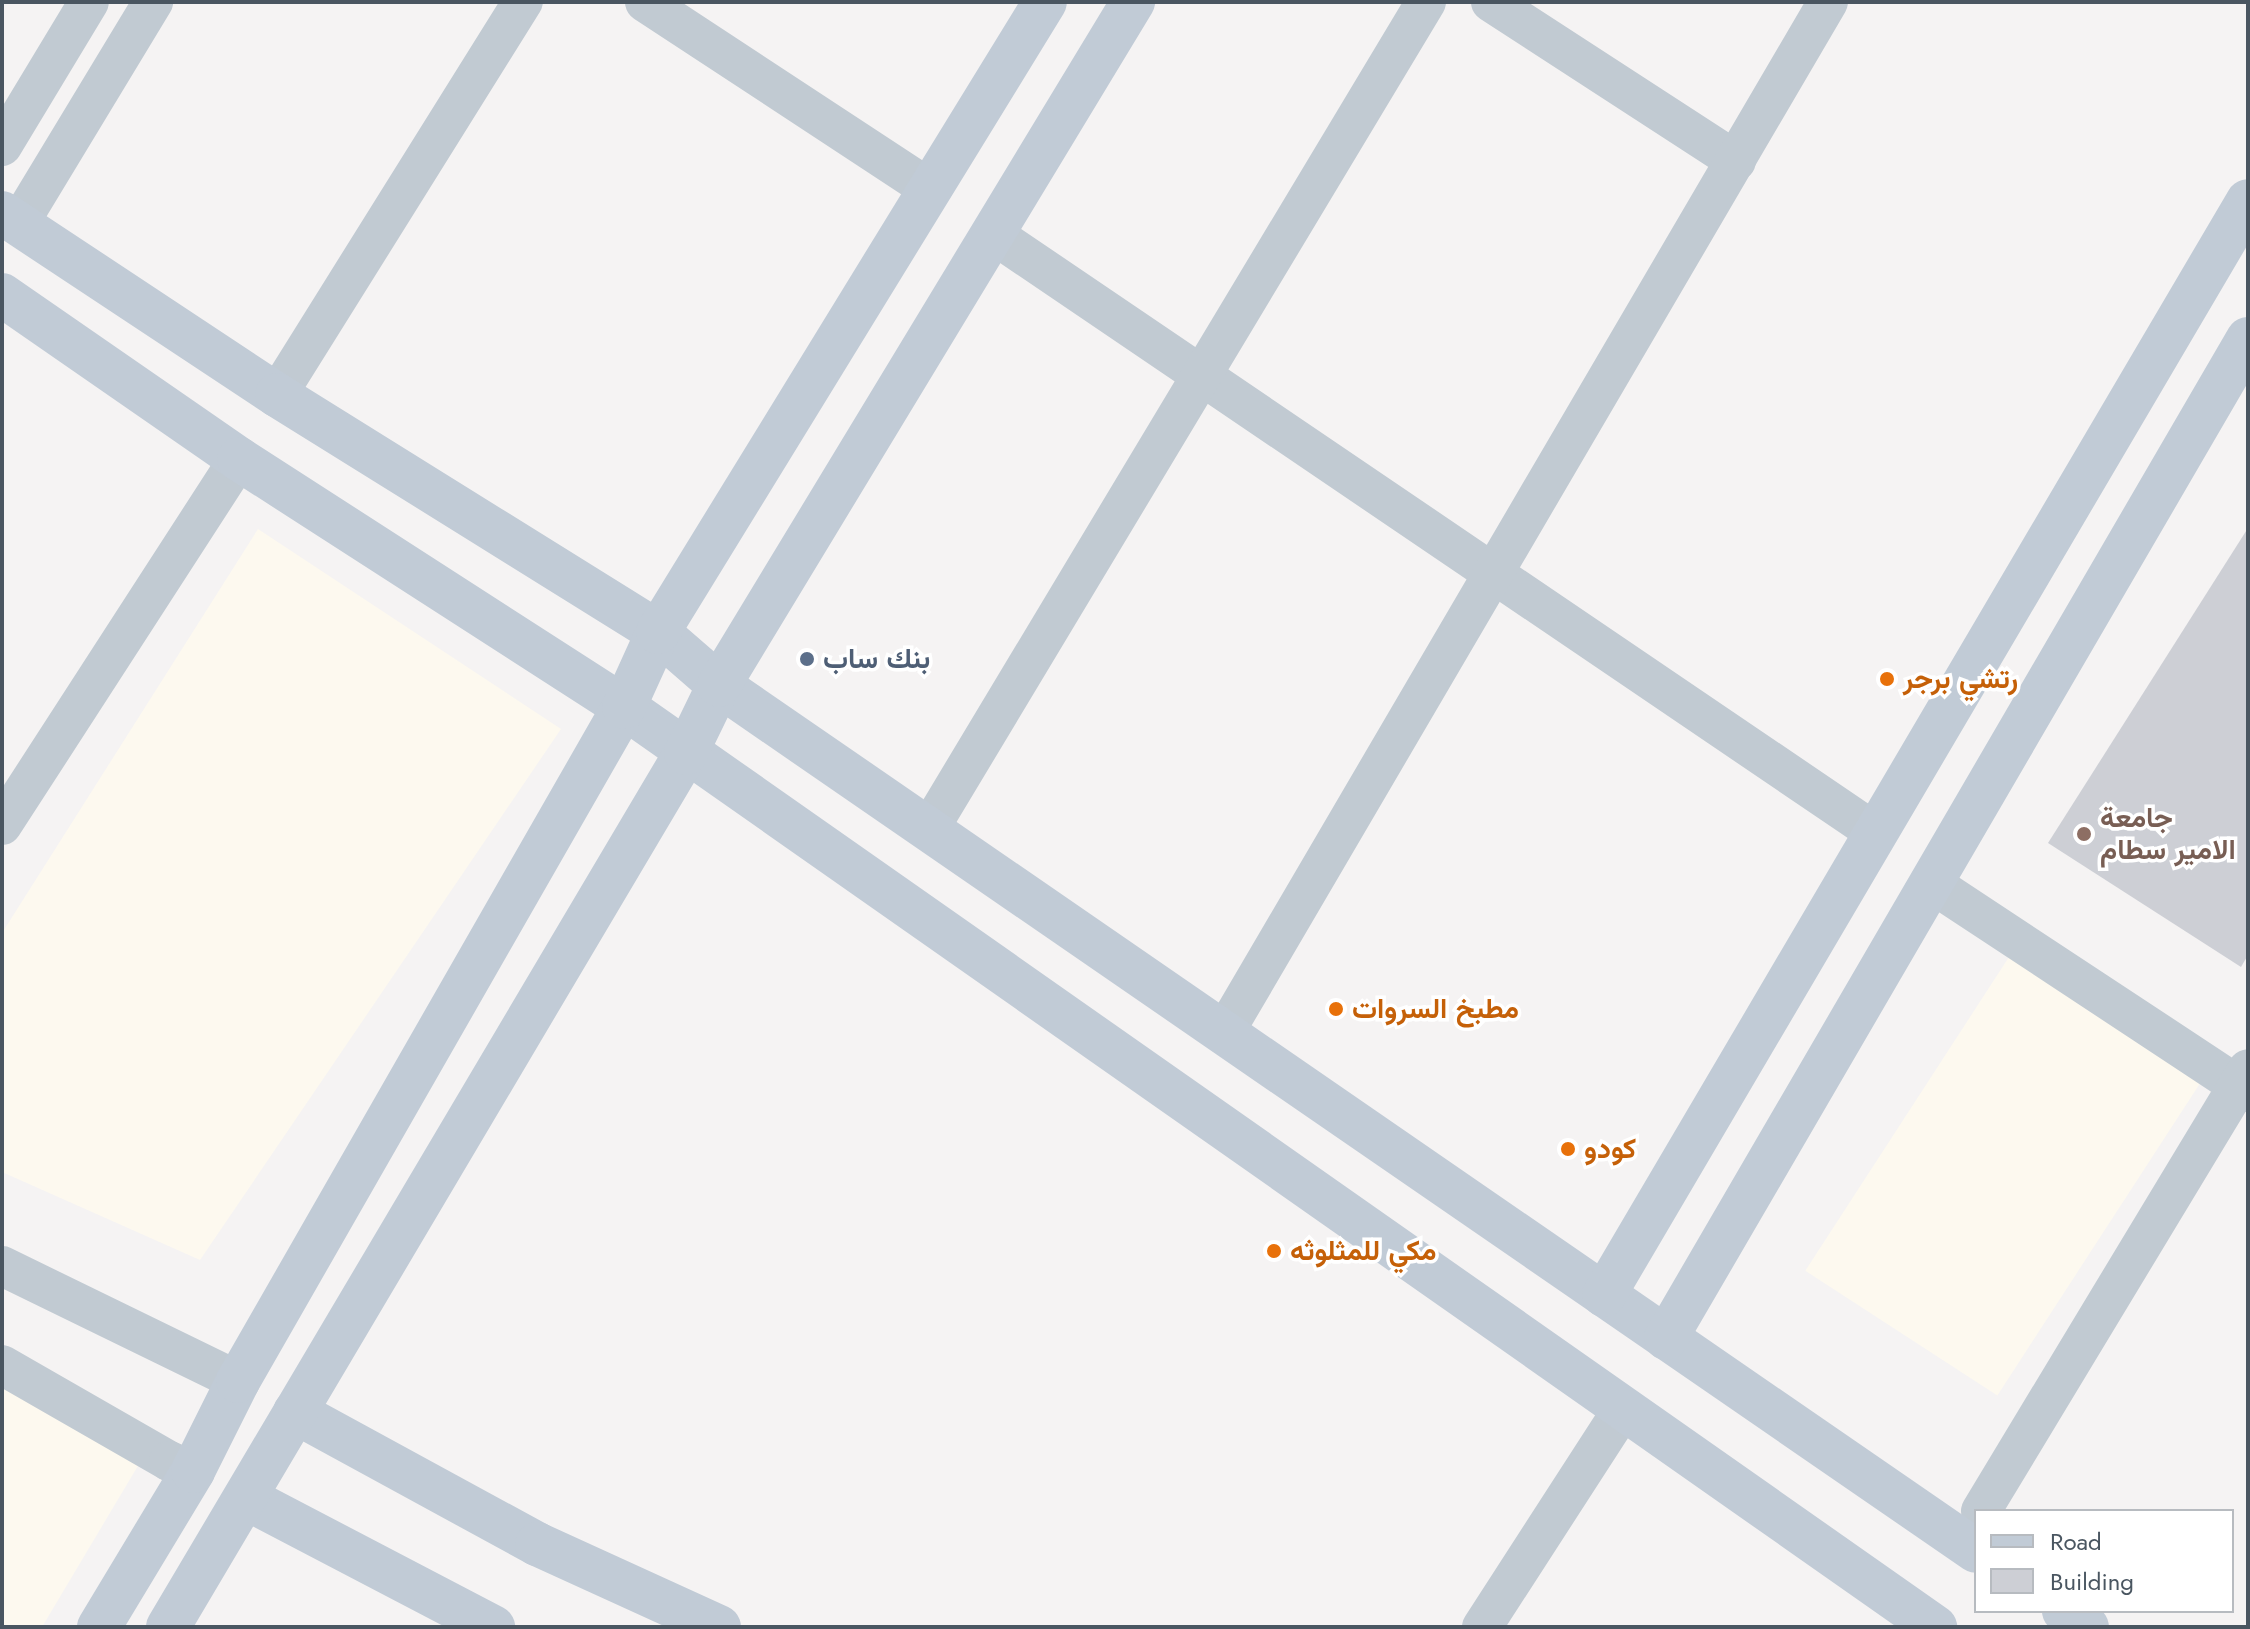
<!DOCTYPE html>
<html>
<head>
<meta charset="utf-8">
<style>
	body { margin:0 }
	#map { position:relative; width:2250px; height:1629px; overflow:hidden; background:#f5f3f3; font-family:Jost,Vazirmatn,sans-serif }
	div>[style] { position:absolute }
	.commercial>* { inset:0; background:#fdf9ef; transform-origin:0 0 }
	.building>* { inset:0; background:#cdcfd5 }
	.street>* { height:40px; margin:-20px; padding:0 20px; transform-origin:20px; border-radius:20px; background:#c1cad2 }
	.secondary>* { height:44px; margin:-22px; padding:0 22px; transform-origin:22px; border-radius:22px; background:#c1cbd6 }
	.dots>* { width:22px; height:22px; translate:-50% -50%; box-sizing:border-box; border:4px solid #fff; border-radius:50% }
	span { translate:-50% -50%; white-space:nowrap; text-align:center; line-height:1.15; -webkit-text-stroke:7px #fff; paint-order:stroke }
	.service-label { font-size:28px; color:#4e5e75; font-weight:700 }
	.left { translate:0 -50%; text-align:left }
	.food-label { font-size:28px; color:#c56008; font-weight:700 }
	.education-label { font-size:28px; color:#785e54; font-weight:700 }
	.frame { position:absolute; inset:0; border:4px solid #4a5661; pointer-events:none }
	.legend { position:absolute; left:1974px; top:1509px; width:260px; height:104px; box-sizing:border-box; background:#fff; border:2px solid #b7bbc0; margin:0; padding:10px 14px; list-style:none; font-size:24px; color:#4a5661 }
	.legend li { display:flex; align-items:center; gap:16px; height:40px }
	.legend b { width:40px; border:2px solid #b7bbc0 }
</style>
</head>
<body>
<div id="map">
	<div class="commercial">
		<div style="clip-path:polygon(258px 529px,561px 729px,200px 1260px,2px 1172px,2px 933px)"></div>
		<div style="left:2009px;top:957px;width:229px;height:374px;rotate:33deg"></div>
		<div style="clip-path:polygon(2px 1376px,145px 1454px,42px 1627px,2px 1627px)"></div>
	</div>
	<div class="building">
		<div style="clip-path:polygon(2248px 528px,2248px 955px,2241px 967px,2048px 843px)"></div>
	</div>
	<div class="street">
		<div style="left:645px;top:2px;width:341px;rotate:33.3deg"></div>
		<div style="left:1491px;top:2px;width:292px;rotate:33deg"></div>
		<div style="left:2px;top:146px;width:168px;rotate:-58.9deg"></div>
		<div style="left:18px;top:225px;width:261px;rotate:-58.8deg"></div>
		<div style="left:993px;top:234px;width:1067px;rotate:34.15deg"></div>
		<div style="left:277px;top:395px;width:464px;rotate:-58deg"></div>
		<div style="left:2px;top:825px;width:436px;rotate:-57.1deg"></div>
		<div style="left:929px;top:829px;width:965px;rotate:-59deg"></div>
		<div style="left:1931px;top:883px;width:380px;rotate:33.4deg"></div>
		<div style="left:1224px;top:1033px;width:1195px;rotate:-59.64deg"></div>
		<div style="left:2px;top:1266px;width:263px;rotate:26deg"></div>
		<div style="left:2px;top:1365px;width:193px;rotate:29.9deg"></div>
		<div style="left:169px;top:1461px;width:26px;rotate:23deg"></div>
		<div style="left:1981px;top:1511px;width:516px;rotate:-58.86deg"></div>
		<div style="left:1482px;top:1627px;width:260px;rotate:-57.1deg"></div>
	</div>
	<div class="secondary">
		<div style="left:2px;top:213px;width:330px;rotate:33.5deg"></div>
		<div style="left:277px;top:395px;width:449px;rotate:31.9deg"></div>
		<div style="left:658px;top:632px;width:81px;rotate:41deg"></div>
		<div style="left:719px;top:685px;width:1526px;rotate:34.56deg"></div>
		<div style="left:2px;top:295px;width:288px;rotate:34.7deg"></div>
		<div style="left:239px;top:459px;width:458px;rotate:32.8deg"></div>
		<div style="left:624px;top:707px;width:1602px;rotate:35.06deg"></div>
		<div style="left:1604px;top:1295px;width:1269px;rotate:-59.52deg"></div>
		<div style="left:1666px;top:1338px;width:1156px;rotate:-59.78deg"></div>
		<div style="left:295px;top:1412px;width:276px;rotate:28.6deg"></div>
		<div style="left:537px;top:1544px;width:200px;rotate:24.5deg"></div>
		<div style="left:246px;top:1498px;width:279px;rotate:27.6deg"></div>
		<div style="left:2064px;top:1611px;width:28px;rotate:35deg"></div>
		<div style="left:99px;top:1627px;width:182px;rotate:-58.9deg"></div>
		<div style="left:193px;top:1471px;width:101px;rotate:-63.4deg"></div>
		<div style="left:238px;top:1381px;width:777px;rotate:-60.2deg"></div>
		<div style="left:624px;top:707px;width:82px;rotate:-65.6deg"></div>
		<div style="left:658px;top:632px;width:739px;rotate:-58.44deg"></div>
		<div style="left:168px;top:1627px;width:1016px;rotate:-59.35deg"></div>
		<div style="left:686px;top:753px;width:76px;rotate:-64.1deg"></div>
		<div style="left:719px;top:685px;width:799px;rotate:-58.78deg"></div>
	</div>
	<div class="dots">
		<div style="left:807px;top:659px;background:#5c6f8a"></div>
		<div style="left:1887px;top:679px;background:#e8710a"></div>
		<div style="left:2084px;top:834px;background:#8d6e63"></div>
		<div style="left:1336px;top:1009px;background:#e8710a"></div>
		<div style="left:1568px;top:1149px;background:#e8710a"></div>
		<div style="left:1274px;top:1251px;background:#e8710a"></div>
	</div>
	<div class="service-label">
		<span class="left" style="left:823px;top:659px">بنك ساب</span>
	</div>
	<div class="food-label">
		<span class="left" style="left:1903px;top:679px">رتشي برجر</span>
		<span class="left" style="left:1352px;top:1009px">مطبخ السروات</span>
		<span class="left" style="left:1584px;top:1149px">كودو</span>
		<span class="left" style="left:1290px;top:1251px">مكي للمثلوثه</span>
	</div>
	<div class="education-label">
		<span class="left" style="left:2100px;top:834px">جامعة<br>الامير سطام</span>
	</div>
	<div class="frame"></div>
	<ul class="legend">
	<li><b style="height:10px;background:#c1cbd6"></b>Road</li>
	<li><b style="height:22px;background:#cdcfd5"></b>Building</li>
	</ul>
</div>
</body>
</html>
